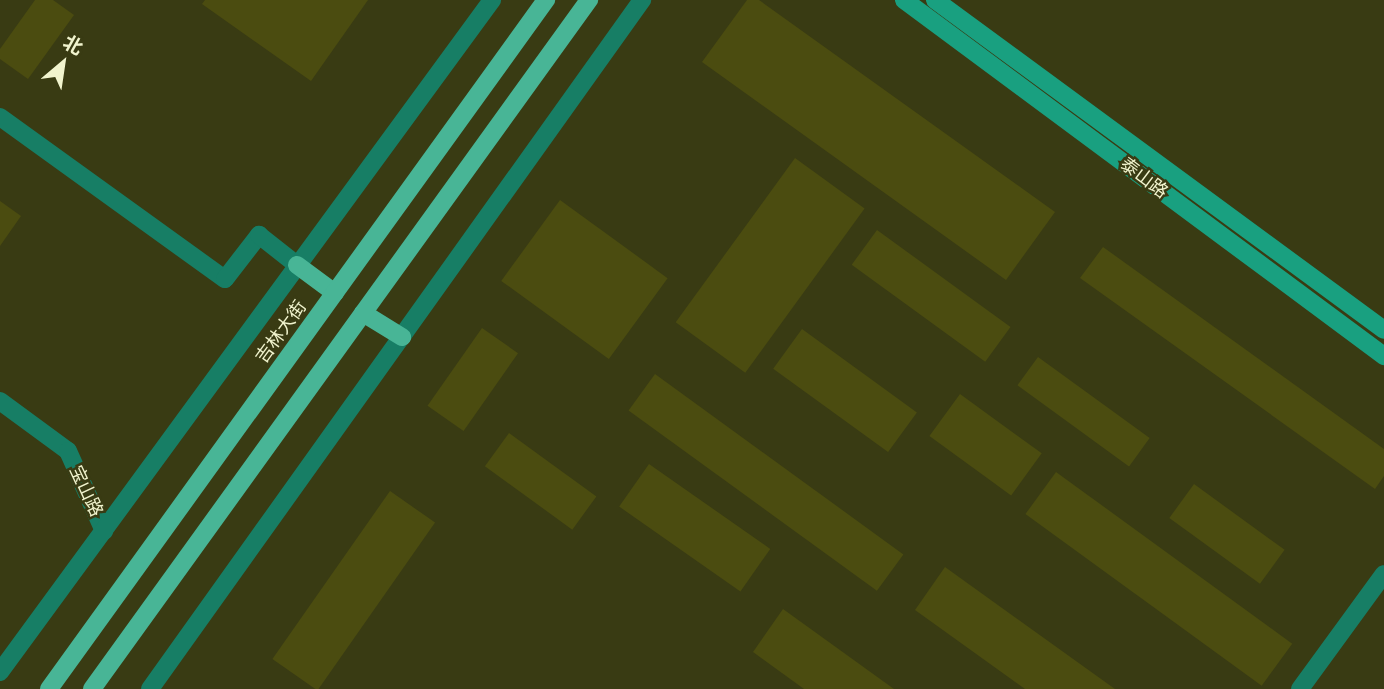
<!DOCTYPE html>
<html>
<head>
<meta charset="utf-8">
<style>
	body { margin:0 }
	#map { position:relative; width:1384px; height:689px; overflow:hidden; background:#393b13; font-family:"IBM Plex Serif","Noto Sans SC",serif }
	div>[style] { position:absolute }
	.building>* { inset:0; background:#4b4c10; transform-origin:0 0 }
	.minor>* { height:18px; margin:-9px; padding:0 9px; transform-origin:9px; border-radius:9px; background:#177e65 }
	.tertiary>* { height:18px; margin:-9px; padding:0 9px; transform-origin:9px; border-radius:9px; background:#177e65 }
	.secondary>* { height:18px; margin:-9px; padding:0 9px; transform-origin:9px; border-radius:9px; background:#19a080 }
	.primary>* { height:18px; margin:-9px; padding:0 9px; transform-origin:9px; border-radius:9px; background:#48b596 }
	span { translate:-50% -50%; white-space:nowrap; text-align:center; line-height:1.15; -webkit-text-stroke:5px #393b13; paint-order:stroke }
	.street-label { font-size:18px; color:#f1f4ce }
	.north { position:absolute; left:28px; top:28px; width:70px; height:70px; -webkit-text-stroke:5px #393b13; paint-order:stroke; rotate:29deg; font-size:19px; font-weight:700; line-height:28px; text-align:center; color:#f1f4ce }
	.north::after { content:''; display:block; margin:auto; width:24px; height:32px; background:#f1f4ce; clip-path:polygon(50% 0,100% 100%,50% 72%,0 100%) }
</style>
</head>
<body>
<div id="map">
	<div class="building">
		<div style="clip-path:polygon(35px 0,53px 0,74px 15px,28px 79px,0 59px,0 49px)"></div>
		<div style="clip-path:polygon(205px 0,368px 0,311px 81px,202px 4px)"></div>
		<div style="clip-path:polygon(747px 0,759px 0,1055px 212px,1006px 280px,702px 62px)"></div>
		<div style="left:795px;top:158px;width:86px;height:203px;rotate:36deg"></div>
		<div style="left:560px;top:200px;width:133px;height:100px;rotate:36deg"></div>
		<div style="clip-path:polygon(0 201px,21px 216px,0 246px)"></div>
		<div style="left:877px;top:230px;width:165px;height:43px;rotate:36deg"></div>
		<div style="clip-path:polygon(1103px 247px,1384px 449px,1384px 476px,1375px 489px,1080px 278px)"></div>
		<div style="left:482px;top:328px;width:44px;height:95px;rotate:35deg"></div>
		<div style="left:802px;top:329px;width:142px;height:49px;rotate:36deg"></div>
		<div style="left:1038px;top:357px;width:138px;height:35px;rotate:36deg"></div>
		<div style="left:655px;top:374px;width:307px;height:45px;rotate:36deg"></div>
		<div style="left:960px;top:394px;width:101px;height:52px;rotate:36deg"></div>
		<div style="left:509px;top:433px;width:108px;height:41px;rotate:36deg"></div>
		<div style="left:649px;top:464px;width:148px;height:52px;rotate:35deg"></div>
		<div style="left:1056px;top:472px;width:292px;height:52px;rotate:36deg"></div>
		<div style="left:1194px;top:484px;width:112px;height:42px;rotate:36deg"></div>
		<div style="left:390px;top:491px;width:55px;height:205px;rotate:35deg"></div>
		<div style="clip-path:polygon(945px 567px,1115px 689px,1025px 689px,915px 610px)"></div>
		<div style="clip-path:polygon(783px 609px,894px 689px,804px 689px,753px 652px)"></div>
	</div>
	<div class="minor">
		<div style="left:0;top:117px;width:277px;rotate:35.8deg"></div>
		<div style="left:225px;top:279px;width:56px;rotate:-52.3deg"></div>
		<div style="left:259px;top:235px;width:48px;rotate:38.3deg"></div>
		<div style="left:0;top:401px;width:84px;rotate:36.3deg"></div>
		<div style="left:68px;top:451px;width:88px;rotate:65.8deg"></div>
	</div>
	<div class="tertiary">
		<div style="left:0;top:672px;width:833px;rotate:-53.79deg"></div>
		<div style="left:150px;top:689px;width:847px;rotate:-54.47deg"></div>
		<div style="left:1300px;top:689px;width:142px;rotate:-53.9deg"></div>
	</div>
	<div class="secondary">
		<div style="left:904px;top:0;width:598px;rotate:36.56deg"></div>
		<div style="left:935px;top:0;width:557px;rotate:36.31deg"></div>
	</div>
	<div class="primary">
		<div style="left:297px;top:265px;width:47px;rotate:36.4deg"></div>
		<div style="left:363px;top:313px;width:46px;rotate:31.6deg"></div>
		<div style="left:49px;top:689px;width:850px;rotate:-54.2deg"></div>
		<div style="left:92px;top:689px;width:850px;rotate:-54.2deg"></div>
	</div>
	<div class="street-label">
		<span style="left:1144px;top:178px;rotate:37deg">泰山路</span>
		<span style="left:281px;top:332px;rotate:-54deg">吉林大街</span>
		<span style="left:86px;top:491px;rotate:65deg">宝山路</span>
	</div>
	<div class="north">北</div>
</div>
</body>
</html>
